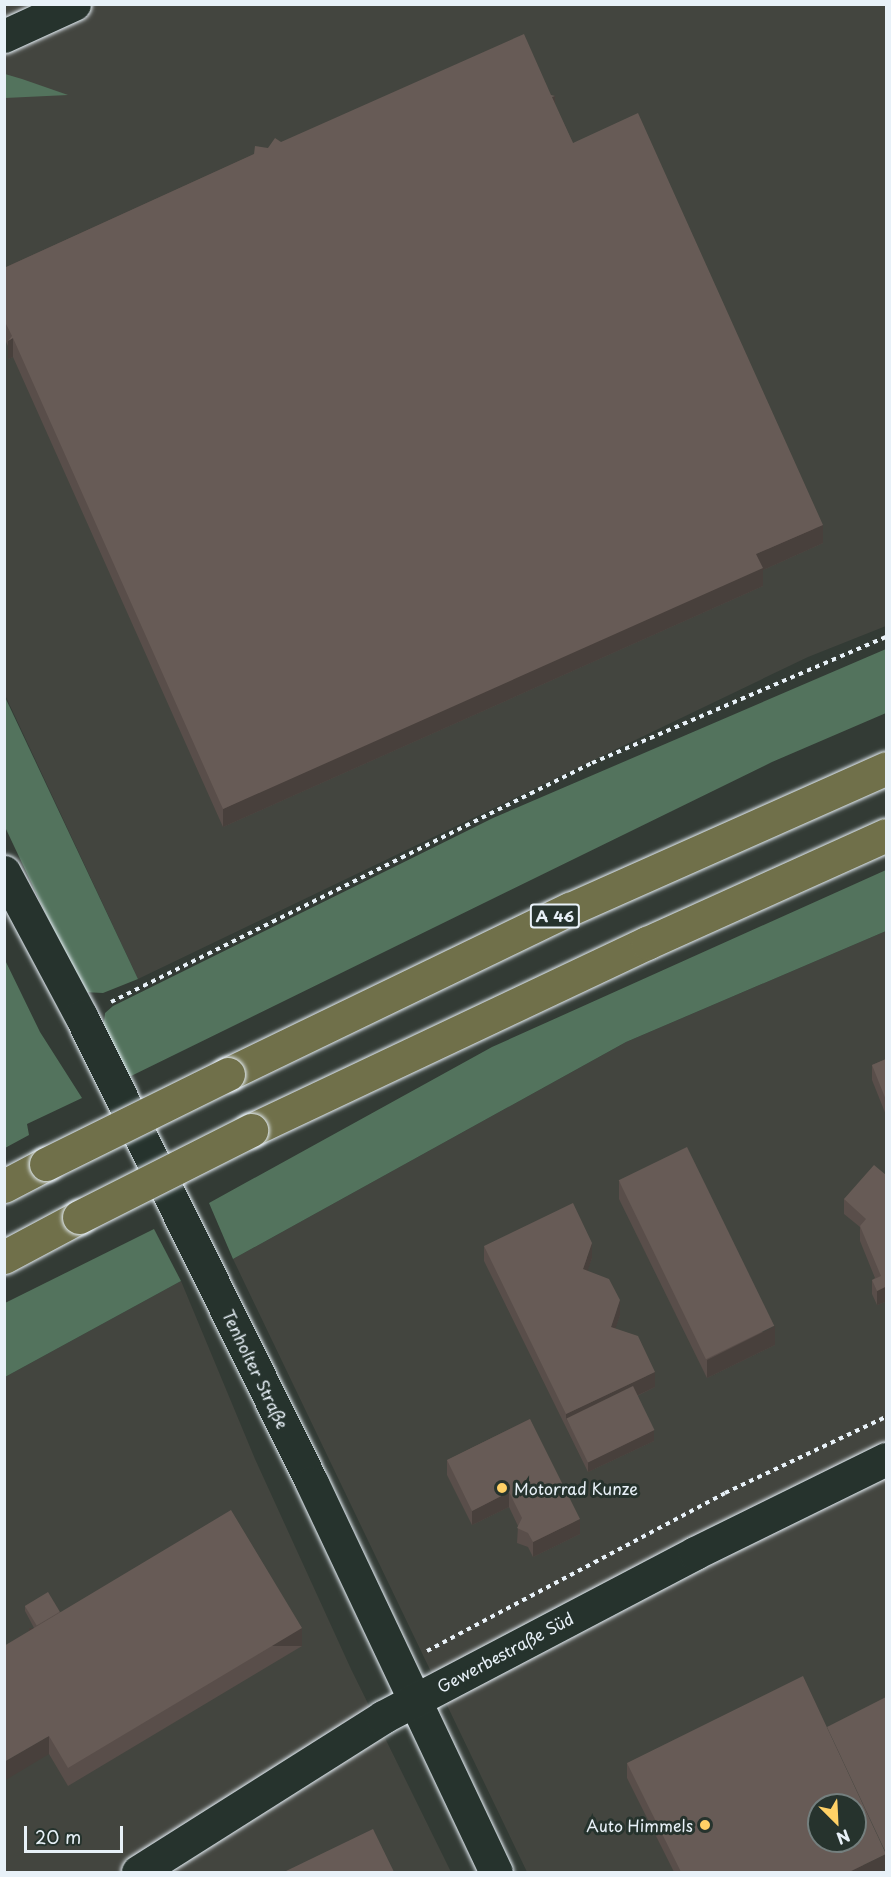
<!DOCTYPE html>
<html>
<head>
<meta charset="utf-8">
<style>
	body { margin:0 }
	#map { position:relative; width:891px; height:1877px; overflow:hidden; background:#333b35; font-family:"Playpen Sans",sans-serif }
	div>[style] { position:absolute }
	.built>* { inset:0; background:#43453f }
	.green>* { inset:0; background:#53735d }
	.path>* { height:4px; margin-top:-2px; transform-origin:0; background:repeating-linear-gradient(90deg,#e8f1f8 0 4.5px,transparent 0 9px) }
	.roads { filter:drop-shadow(0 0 2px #e8f1f8) drop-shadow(0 0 2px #e8f1f8) }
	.minor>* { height:33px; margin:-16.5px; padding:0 16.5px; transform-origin:16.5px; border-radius:16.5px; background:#26332d }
	.highway>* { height:33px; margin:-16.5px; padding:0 16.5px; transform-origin:16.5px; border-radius:16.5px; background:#70704a }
	.bridges { filter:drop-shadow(0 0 2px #e8f1f8) drop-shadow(0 0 2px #e8f1f8) }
	.highway-bridge>* { height:33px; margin:-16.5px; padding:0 16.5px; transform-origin:16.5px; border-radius:16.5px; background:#70704a }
	.wall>* { inset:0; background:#594e4a }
	.shaded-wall>* { inset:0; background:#48403c; transform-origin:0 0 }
	.building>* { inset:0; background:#675b56; transform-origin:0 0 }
	.dots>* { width:16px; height:16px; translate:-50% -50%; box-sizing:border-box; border:3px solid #26332d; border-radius:50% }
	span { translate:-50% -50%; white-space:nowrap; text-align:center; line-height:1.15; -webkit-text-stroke:6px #26332d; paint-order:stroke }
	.shield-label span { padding:2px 4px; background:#26332d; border:2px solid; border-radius:4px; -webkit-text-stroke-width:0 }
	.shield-label { font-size:15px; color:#e8f1f8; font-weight:700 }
	.street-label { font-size:16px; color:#e8f1f8 }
	.poi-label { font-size:16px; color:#e8f1f8 }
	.left { translate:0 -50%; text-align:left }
	.right { translate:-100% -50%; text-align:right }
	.frame { position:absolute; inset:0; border:6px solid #e8f1f8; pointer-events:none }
	.north { position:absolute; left:807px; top:1793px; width:60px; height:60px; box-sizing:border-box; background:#26332d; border:2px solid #747f7e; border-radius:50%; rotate:156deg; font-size:16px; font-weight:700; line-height:24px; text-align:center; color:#e8f1f8 }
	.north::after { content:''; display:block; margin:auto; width:21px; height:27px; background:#ffd166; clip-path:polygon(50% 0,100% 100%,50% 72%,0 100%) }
	.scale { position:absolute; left:24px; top:1826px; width:99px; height:27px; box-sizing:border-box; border:3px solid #e8f1f8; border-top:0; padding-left:8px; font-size:18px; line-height:21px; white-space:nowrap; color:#e8f1f8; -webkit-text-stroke:4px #26332d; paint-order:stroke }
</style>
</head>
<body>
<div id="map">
	<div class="built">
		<div style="clip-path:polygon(4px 5px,886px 5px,886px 626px,808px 657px,138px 979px,5px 695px)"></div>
		<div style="clip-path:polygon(evenodd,886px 931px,886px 1872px,527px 1872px,233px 1259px,626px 1042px,886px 931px,819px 1805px,855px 1805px,855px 1841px,819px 1841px,819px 1805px)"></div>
		<div style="clip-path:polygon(181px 1281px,255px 1459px,351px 1669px,451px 1872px,5px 1872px,5px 1377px)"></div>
	</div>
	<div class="green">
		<div style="clip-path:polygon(5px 74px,22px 79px,68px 95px,5px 98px)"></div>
		<div style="clip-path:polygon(886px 649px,886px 713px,772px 762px,127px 1078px,103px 1030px,105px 1013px,113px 1006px,493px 818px)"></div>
		<div style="clip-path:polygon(4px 695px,138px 979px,103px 993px,83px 992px,5px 827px)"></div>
		<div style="clip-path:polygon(886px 870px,886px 931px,626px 1042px,233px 1259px,209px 1203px,492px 1047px)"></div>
		<div style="clip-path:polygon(5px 960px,40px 1032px,82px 1098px,27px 1124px,29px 1135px,5px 1148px)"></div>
		<div style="clip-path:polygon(154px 1229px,181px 1281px,5px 1377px,5px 1303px)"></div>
	</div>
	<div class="path">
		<div style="left:111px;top:1002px;width:537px;rotate:-26.42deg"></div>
		<div style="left:592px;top:763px;width:320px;rotate:-23.2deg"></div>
		<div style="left:427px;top:1651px;width:337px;rotate:-27.9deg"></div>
		<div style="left:725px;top:1493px;width:178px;rotate:-25.3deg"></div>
	</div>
	<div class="roads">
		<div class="minor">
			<div style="left:4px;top:36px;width:77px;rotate:-24.6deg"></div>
			<div style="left:4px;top:872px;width:163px;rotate:61.9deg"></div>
			<div style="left:81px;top:1016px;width:521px;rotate:63.68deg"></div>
			<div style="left:312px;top:1483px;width:430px;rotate:64.7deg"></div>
			<div style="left:138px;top:1872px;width:290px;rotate:-32.3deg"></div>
			<div style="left:383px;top:1717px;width:352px;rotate:-27.7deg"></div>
			<div style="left:695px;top:1553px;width:213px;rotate:-26.2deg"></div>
		</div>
		<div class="highway">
			<div style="left:228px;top:1074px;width:380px;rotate:-25.8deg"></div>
			<div style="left:570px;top:909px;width:346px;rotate:-24deg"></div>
			<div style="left:251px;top:1130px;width:438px;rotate:-25.3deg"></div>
			<div style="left:647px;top:943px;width:262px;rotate:-24.3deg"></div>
			<div style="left:4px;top:1186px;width:47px;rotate:-27.6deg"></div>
			<div style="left:4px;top:1257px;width:85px;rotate:-28.1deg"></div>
		</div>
	</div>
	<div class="bridges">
		<div class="highway-bridge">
			<div style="left:46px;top:1164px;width:203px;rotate:-26.3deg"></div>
			<div style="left:79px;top:1217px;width:193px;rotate:-26.8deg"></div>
		</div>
	</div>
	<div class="wall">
		<div style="clip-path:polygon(555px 105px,573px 143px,823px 543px,763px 570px,763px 586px,223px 827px,13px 357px,8px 359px,8px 346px,4px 338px,4px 268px,281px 142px)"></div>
		<div style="clip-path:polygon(886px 1059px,886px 1115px,872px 1080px,872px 1065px)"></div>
		<div style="clip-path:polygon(886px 1175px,886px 1304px,885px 1302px,877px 1305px,872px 1294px,872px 1280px,875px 1278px,860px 1241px,860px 1227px,844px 1214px,844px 1199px)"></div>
		<div style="clip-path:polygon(619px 1181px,775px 1345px,707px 1378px,619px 1199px)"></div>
		<div style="clip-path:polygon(484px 1246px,592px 1258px,587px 1271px,620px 1315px,615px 1328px,655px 1387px,637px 1396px,654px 1441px,588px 1472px,484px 1261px)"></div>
		<div style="clip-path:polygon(530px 1419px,580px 1534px,533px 1557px,528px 1547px,517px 1543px,518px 1526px,509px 1507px,472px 1525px,447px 1475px,447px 1460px)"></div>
		<div style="clip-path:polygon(25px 1606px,60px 1612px,302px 1646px,68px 1786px,49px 1754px,34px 1628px,25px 1611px)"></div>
		<div style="clip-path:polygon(627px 1763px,879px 1872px,674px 1872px,627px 1778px)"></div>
	</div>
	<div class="shaded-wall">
		<div style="clip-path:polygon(555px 96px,555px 114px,552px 97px)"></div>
		<div style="clip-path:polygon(13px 338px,13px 357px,8px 359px,8px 341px)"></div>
		<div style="clip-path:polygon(823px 525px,823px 543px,763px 570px,763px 586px,223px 827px,223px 809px,756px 554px)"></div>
		<div style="clip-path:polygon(592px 1243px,592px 1258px,583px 1284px,583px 1269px)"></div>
		<div style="clip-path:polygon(885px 1287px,885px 1302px,877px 1305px,877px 1291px)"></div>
		<div style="clip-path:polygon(620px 1300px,620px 1315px,611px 1341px,611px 1327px)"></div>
		<div style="clip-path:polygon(775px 1326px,775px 1345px,707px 1378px,707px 1360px)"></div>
		<div style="clip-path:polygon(655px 1372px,655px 1387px,571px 1427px,566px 1418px,566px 1429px,566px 1414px)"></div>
		<div style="clip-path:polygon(654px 1430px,654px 1441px,588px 1472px,588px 1462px)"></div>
		<div style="clip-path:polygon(509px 1492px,509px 1507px,472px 1525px,472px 1511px)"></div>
		<div style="clip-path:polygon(580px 1519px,580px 1534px,533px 1557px,533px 1542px)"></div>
		<div style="left:302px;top:1628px;width:18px;height:273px;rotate:90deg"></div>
		<div style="clip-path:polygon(49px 1736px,49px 1754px,4px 1781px,4px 1762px)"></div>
		<div style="clip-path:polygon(886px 1854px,886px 1869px,879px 1872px,849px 1872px)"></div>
	</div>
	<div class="building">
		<div style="clip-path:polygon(524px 34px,551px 95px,555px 96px,552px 97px,573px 143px,638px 113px,823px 525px,756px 554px,763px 568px,223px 809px,13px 338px,8px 341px,12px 336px,4px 320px,4px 268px,254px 154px,255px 146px,268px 148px,275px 138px,281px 142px)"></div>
		<div style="clip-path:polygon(886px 1059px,886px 1100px,872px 1065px)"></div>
		<div style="left:687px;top:1147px;width:199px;height:76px;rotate:64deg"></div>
		<div style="clip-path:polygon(874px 1165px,886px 1175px,886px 1289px,885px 1287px,877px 1291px,872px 1280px,881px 1276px,860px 1226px,866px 1219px,844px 1199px)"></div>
		<div style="clip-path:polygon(573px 1203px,592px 1243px,583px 1269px,609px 1279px,620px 1300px,611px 1327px,638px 1336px,655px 1372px,566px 1414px,484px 1246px)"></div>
		<div style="left:633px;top:1386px;width:49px;height:74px;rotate:64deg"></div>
		<div style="clip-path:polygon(530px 1419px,580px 1519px,533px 1542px,528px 1533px,517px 1528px,522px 1518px,509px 1492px,472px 1511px,447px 1460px)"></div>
		<div style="clip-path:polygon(231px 1510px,302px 1628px,68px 1768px,49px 1736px,4px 1762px,4px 1646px)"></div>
		<div style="left:48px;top:1592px;width:23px;height:27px;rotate:59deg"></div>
		<div style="clip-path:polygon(evenodd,803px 1676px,886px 1854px,849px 1872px,681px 1872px,627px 1763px,803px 1676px,819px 1805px,855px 1805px,855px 1841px,819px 1841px,819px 1805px)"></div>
		<div style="clip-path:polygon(886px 1697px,886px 1853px,827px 1727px)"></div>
		<div style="clip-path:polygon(373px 1829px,394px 1872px,284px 1872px)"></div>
	</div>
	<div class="dots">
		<div style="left:502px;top:1488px;background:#ffd166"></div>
		<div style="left:705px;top:1825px;background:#ffd166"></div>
	</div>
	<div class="shield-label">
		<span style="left:555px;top:916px">A 46</span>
	</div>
	<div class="street-label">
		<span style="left:256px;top:1369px;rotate:64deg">Tenholter Straße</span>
		<span style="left:505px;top:1652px;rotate:-28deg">Gewerbestraße Süd</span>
	</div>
	<div class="poi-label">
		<span class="left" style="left:514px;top:1488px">Motorrad Kunze</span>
		<span class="right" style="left:693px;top:1825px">Auto Himmels</span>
	</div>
	<div class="frame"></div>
	<div class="north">N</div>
	<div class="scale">20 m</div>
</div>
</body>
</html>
